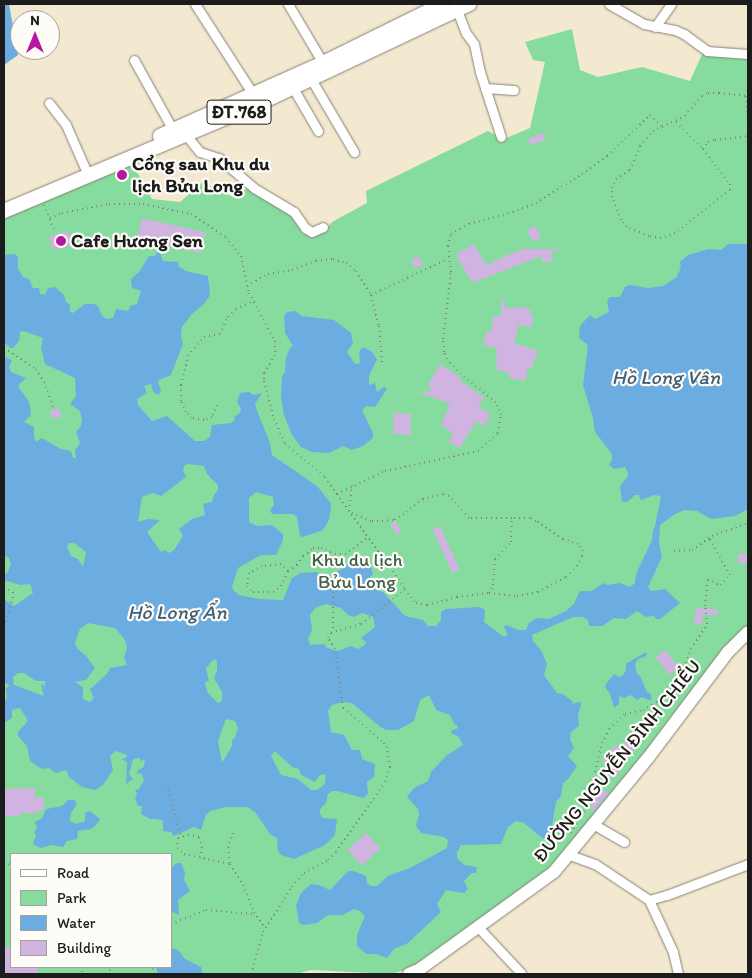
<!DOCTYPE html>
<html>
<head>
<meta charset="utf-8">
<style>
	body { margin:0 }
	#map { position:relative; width:752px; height:978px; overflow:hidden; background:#f3e8d0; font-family:Itim,sans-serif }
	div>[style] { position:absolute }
	.green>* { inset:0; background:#86dc9f }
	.water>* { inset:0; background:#6bade0 }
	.building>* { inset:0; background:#d0b3e0; transform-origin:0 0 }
	.path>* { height:2px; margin-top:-1px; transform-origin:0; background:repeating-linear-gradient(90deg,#888276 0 1px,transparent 0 5px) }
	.roads { filter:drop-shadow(0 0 1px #888276) drop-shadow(0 0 1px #888276) }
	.minor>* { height:9px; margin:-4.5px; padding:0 4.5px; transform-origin:4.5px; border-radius:4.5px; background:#fff }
	.secondary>* { height:12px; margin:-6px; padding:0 6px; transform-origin:6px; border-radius:6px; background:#fff }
	.primary>* { height:14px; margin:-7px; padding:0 7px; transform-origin:7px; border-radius:7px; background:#fff }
	.dots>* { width:14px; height:14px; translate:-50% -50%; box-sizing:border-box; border:2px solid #fdfcf7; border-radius:50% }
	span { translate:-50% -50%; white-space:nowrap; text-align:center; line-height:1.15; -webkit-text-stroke:4.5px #fdfcf7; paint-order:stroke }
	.shield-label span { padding:1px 4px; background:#fdfcf7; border:1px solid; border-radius:4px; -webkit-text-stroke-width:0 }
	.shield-label { font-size:18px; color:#1c1c1c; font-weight:700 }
	.poi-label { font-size:19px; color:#1c1c1c; font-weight:700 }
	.left { translate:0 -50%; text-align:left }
	.park-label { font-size:19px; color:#415f4a }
	.street-label { font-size:19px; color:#1c1c1c }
	.water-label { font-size:20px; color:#405d74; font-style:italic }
	.frame { position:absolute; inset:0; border:5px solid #1c1c1c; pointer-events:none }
	.legend { position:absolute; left:10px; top:853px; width:162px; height:115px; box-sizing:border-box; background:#fdfcf7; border:1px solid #a3a29f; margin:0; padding:6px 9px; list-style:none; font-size:15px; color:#1c1c1c }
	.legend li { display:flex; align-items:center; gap:10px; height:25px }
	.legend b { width:25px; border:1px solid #a3a29f }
	.north { position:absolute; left:10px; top:10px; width:50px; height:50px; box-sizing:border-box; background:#fdfcf7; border:1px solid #a3a29f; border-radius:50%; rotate:0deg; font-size:14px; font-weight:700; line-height:20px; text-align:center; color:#1c1c1c }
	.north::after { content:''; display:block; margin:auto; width:18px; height:22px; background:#b5179e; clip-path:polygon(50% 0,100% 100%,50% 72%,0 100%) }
</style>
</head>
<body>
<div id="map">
	<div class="green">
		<div style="clip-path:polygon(evenodd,572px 29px,580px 70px,598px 77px,642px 67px,690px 81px,703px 52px,748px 57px,748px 625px,550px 869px,409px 969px,391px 974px,311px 970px,296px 974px,4px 974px,4px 216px,132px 163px,152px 199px,180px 202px,203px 182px,233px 197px,249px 187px,292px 214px,303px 230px,325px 230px,332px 222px,367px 203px,366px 191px,488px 131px,504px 139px,530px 128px,545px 62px,533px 60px,525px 42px,572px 29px,11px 854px,171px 854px,171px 967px,11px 967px,11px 854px)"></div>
	</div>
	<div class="water">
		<div style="clip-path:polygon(4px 4px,9px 4px,18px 55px,4px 65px)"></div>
		<div style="clip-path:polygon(evenodd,728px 244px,748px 244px,748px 509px,735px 516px,711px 519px,697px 511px,685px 510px,675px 514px,660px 525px,659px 543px,662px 557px,648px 587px,651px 591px,665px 589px,680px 603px,660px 619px,656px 619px,654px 616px,646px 617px,637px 611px,626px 619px,614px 618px,602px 626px,589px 626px,588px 620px,583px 617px,573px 617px,532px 635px,533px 641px,541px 650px,547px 664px,544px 675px,549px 682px,557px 693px,563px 694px,573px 702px,572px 704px,580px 702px,581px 705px,578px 715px,579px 726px,571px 732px,570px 739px,574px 748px,568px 756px,577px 766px,568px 779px,563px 783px,561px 796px,556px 802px,552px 826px,553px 832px,548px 840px,542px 838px,524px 823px,516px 821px,508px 827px,501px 844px,461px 845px,457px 852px,457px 858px,464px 865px,477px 867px,476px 873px,472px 873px,464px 881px,468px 889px,464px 893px,446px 890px,437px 904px,441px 912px,408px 943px,394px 949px,387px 958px,376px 954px,366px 954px,357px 946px,357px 935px,365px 916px,360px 911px,354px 909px,343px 915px,328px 915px,317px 923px,304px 925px,299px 923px,296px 906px,301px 893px,311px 884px,319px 885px,330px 890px,348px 871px,353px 871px,366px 876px,367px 883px,371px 886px,377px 886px,388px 876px,410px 868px,447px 848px,448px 840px,444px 837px,421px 833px,416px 826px,419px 814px,418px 809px,407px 797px,414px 788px,428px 781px,431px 772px,447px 755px,463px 745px,459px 737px,451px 733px,452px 730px,457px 729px,458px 726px,454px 724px,450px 715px,436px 710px,429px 695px,420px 700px,414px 721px,398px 730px,386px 730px,379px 726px,352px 703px,343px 702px,332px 705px,328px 711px,331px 732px,344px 735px,352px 750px,360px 750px,362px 759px,375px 764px,374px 777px,367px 782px,368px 793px,364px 798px,337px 791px,332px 791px,328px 794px,326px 803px,320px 809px,320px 813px,322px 818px,337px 819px,335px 835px,325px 845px,294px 859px,281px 855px,278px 851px,277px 838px,270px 834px,255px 812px,247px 807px,226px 807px,210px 811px,206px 815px,201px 830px,194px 827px,174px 836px,171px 832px,163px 831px,163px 821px,157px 819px,150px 819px,141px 814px,142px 806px,138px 806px,135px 799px,137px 794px,135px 790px,139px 789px,144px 780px,141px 773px,137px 774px,138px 770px,144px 767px,145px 759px,141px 761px,140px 758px,133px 759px,129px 774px,133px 779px,126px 784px,127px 762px,121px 759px,126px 758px,127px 755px,116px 751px,110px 756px,113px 770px,103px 785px,95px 790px,82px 787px,69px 777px,66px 770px,56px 773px,49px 768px,42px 769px,30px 761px,27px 746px,18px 736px,18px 732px,28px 721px,20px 708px,12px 710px,12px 718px,4px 723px,4px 704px,7px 697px,6px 688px,10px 686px,4px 682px,4px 599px,14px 606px,33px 593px,30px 584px,20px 585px,4px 580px,4px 575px,8px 572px,11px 564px,9px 558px,4px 555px,4px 357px,12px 360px,9px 367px,11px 372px,26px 378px,18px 386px,29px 402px,31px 411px,30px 416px,24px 422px,34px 427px,34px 437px,36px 442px,42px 438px,61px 449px,71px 451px,73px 458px,76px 458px,75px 450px,80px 443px,76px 432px,81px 426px,82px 420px,80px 411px,70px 404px,76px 396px,75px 378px,45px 364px,41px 348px,43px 338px,23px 331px,20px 332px,19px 341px,13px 348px,10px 348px,4px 342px,4px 255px,15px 254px,18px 257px,18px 269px,23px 277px,29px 279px,33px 288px,39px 288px,40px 294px,45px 295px,48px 288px,55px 287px,64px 295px,66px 302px,70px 305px,70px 312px,73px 313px,85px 304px,94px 304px,98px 306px,102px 316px,107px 319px,113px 318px,116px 309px,128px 311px,130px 306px,137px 304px,141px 291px,132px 288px,131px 279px,139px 272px,149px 256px,155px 256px,159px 250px,163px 261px,179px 262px,178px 266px,186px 271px,208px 276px,210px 295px,204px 304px,192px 314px,182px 327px,181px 336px,183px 344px,171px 375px,159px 380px,158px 383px,161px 390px,159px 395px,153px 392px,151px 384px,144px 386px,147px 393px,137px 399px,138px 405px,152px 421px,167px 416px,195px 441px,204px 441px,210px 437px,212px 425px,231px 423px,234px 421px,235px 416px,240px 413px,241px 409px,237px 402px,240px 393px,249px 392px,254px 395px,262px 393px,255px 404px,256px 408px,270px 443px,272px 455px,317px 486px,330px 502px,331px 506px,329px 520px,323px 530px,303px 537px,300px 536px,297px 517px,293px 514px,272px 514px,270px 510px,274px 505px,273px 497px,256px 492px,249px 498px,249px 522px,257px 526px,272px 525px,283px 534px,283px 540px,276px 555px,261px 555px,238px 568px,232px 587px,234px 591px,239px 595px,259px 599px,283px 600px,292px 578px,301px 573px,317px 572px,322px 579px,342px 569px,350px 560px,364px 559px,370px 564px,373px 574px,367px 581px,368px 587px,383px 592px,405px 616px,423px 620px,428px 626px,436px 626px,441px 620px,441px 612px,446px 609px,480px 607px,485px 610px,484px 622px,504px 637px,508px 635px,504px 627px,506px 625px,519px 630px,526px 630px,529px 623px,537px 618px,549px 619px,566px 611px,574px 604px,580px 591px,592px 591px,603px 583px,607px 585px,620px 583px,630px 587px,635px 583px,636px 574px,652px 540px,653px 530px,655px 526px,661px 496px,654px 495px,641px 500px,639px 495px,635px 495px,627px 502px,622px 502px,620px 486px,628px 476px,628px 473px,625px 467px,614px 469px,609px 465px,612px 460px,612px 454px,595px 432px,593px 418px,583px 385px,588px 345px,579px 338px,580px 326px,590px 315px,595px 319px,609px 312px,607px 300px,610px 297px,620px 297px,625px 287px,630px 285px,648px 288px,663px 286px,677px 277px,681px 267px,680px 262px,688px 255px,709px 249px,721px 250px,728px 244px,187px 464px,204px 466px,207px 474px,218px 485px,218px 490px,214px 495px,212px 502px,203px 504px,205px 515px,192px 519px,179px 529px,183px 536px,174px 550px,169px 553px,165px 550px,161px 552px,147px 532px,160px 520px,148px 519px,138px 522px,142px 497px,153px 493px,161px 496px,186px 477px,183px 470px,184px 466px,187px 464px,728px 244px,69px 543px,74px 543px,86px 552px,83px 567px,78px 559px,71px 556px,67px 547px,69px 543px,728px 244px,326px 604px,341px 608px,348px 615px,354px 617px,362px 613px,373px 617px,375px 627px,361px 638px,366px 642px,365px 645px,358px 649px,351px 646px,338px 651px,327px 648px,324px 644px,310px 645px,308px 639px,312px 630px,310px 615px,315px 608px,326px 604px,728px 244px,88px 623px,115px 628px,125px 640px,127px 648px,124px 658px,127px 665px,110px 668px,107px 674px,90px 689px,94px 698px,90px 702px,83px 699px,83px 687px,75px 682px,86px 680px,95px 668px,86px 656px,77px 648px,75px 643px,80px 629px,88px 623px,728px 244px,214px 659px,217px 661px,217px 671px,214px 678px,222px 692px,222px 701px,218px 703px,208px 693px,205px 684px,206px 681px,209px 682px,206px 668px,214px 659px,728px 244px,18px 673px,24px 673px,36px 681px,45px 681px,45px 687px,43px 684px,41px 686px,44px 696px,14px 685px,13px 677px,18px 673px,728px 244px,226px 719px,235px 721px,238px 728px,235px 738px,232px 740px,232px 746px,222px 763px,218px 741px,226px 719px,728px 244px,275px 751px,292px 767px,299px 769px,301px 775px,315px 782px,320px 775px,326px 774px,325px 784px,317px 790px,311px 790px,298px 779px,281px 775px,271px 756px,275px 751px)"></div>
		<div style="clip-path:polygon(295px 311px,302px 316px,334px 320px,351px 333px,353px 343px,347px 352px,355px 364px,360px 363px,359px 352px,363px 347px,371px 351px,377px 359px,369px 376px,369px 385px,375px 383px,377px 392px,384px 387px,387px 389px,375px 407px,366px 406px,362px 410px,373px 433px,373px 438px,363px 446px,352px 450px,343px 446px,329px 453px,312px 452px,301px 447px,292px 435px,284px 415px,281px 397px,282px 376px,285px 372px,286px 357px,290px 348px,293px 346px,285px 333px,284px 316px,287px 312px)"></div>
		<div style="clip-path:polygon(644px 653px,647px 653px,646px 656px,638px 659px,635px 664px,637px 674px,640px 676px,647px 692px,650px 693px,652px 699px,648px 700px,642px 697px,637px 700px,631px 695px,624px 698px,619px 696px,619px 704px,614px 708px,610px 694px,605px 687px,606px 684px,614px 674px,619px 677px,623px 675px,626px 670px,626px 664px)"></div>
		<div style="clip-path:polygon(68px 800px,74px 800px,77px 804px,71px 813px,70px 821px,76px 824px,85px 821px,85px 813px,90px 811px,100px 819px,96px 825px,91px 829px,78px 831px,77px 839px,67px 841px,63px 847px,52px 845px,41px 848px,34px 845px,33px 843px,36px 835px,34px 832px,37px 828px,35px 822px,42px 818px,46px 809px,62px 806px)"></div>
		<div style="clip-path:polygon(177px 863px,181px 863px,185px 872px,184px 880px,190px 891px,178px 900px,179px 915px,171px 911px,171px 868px)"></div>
		<div style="clip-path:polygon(171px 948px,178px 950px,185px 959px,201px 967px,203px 974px,158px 974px,156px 967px,171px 967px)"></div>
	</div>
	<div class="building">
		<div style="clip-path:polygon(543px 133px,546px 140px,530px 145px,528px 139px)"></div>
		<div style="left:142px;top:218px;width:65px;height:21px;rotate:13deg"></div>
		<div style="left:535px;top:226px;width:13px;height:9px;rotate:61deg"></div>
		<div style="left:68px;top:231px;width:14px;height:20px;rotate:73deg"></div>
		<div style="clip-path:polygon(474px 244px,486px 265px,522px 249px,560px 249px,552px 252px,552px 262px,542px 262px,542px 256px,472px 283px,456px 255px)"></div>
		<div style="left:418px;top:256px;width:9px;height:9px;rotate:54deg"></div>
		<div style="clip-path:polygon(501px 296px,506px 308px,522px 307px,532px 311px,530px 316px,534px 318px,530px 328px,519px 324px,514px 343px,538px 351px,532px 367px,527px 371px,526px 381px,509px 378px,510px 374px,496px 369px,497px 348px,483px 345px,487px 330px,492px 332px,493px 316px,501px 316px)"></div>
		<div style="clip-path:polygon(440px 364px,462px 379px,460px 381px,484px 397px,478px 407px,491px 415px,484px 426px,476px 421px,460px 448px,449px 442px,453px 433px,441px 425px,450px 404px,418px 392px,432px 391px,428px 384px)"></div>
		<div style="left:60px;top:409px;width:8px;height:10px;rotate:83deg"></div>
		<div style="clip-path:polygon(394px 413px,412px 414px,410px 421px,411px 435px,393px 434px)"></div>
		<div style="clip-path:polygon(395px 521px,402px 531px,397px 534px,390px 525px)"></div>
		<div style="left:440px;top:526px;width:48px;height:8px;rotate:66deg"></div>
		<div style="left:738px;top:554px;width:10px;height:9px"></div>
		<div style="clip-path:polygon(696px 608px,718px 610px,718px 615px,703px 615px,702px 625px,694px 624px)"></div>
		<div style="left:665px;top:650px;width:22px;height:12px;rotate:51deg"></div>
		<div style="left:648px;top:713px;width:11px;height:9px;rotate:34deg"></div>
		<div style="clip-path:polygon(635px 729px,644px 736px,614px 779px,603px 771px,607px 765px,602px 762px,615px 745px,620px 749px)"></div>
		<div style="clip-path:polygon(601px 786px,603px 787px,603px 790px,609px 793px,594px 810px,590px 809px)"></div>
		<div style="clip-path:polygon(35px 788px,35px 798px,44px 798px,44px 810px,39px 810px,38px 813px,20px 813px,20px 816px,4px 816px,4px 789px)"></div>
		<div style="left:366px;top:833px;width:21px;height:25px;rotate:47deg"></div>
		<div style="clip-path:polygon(11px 947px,11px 967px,37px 967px,38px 973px,4px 974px,4px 948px)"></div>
	</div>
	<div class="path">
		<div style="left:746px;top:96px;width:23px;rotate:85deg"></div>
		<div style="left:676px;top:122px;width:38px;rotate:45deg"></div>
		<div style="left:703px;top:149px;width:44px;rotate:52.4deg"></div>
		<div style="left:730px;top:184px;width:6px;rotate:90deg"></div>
		<div style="left:730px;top:190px;width:70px;rotate:142deg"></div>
		<div style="left:675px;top:233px;width:15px;rotate:160deg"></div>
		<div style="left:661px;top:238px;width:12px;rotate:-171deg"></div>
		<div style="left:649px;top:236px;width:24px;rotate:-158deg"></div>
		<div style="left:627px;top:227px;width:9px;rotate:-131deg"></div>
		<div style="left:621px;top:220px;width:25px;rotate:-111deg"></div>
		<div style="left:612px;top:197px;width:9px;rotate:-90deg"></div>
		<div style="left:612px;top:188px;width:10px;rotate:-66deg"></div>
		<div style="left:616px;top:179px;width:17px;rotate:-33deg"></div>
		<div style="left:630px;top:170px;width:26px;rotate:-67deg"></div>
		<div style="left:640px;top:146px;width:20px;rotate:-49deg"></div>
		<div style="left:653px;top:131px;width:35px;rotate:-25deg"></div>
		<div style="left:685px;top:116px;width:26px;rotate:-50deg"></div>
		<div style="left:702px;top:96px;width:7px;rotate:-27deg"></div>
		<div style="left:708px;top:93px;width:11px"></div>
		<div style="left:719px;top:93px;width:29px;rotate:6deg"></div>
		<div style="left:703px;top:149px;width:9px;rotate:-54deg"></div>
		<div style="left:708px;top:142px;width:7px;rotate:-16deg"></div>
		<div style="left:715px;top:140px;width:33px;rotate:-7deg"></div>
		<div style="left:44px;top:205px;width:27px;rotate:68deg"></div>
		<div style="left:50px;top:218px;width:13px;rotate:-23deg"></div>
		<div style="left:62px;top:213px;width:48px;rotate:-10.8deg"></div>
		<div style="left:109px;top:204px;width:34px"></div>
		<div style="left:143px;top:204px;width:49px;rotate:11.8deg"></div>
		<div style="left:191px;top:214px;width:42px;rotate:33.3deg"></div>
		<div style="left:226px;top:237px;width:24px;rotate:52deg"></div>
		<div style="left:241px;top:256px;width:38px;rotate:78deg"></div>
		<div style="left:249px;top:293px;width:55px;rotate:61.6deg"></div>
		<div style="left:275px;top:341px;width:14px;rotate:90deg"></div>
		<div style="left:275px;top:355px;width:21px;rotate:121deg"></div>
		<div style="left:264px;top:373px;width:8px;rotate:90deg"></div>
		<div style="left:264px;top:381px;width:39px;rotate:75deg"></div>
		<div style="left:274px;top:419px;width:27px;rotate:66deg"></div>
		<div style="left:285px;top:444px;width:52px;rotate:39.5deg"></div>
		<div style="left:325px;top:477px;width:21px;rotate:55deg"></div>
		<div style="left:337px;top:494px;width:117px;rotate:54.4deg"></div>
		<div style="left:405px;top:589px;width:18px;rotate:52deg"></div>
		<div style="left:416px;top:603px;width:11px;rotate:10deg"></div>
		<div style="left:427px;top:605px;width:31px;rotate:-15deg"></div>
		<div style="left:457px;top:597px;width:32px;rotate:-7deg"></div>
		<div style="left:489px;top:593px;width:9px;rotate:-63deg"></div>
		<div style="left:493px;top:585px;width:26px;rotate:-86deg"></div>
		<div style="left:495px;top:559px;width:23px;rotate:-47deg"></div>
		<div style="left:511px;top:542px;width:24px;rotate:-88deg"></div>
		<div style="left:512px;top:518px;width:43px;rotate:180deg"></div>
		<div style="left:469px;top:518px;width:30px;rotate:-132deg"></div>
		<div style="left:449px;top:496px;width:6px;rotate:-162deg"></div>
		<div style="left:443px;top:494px;width:21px;rotate:166deg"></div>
		<div style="left:423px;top:499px;width:24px;rotate:142deg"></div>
		<div style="left:404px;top:514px;width:13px;rotate:151deg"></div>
		<div style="left:393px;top:520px;width:22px;rotate:177deg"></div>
		<div style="left:371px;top:521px;width:24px;rotate:-156deg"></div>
		<div style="left:349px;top:511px;width:26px;rotate:-83deg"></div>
		<div style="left:247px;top:286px;width:24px;rotate:-30deg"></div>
		<div style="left:268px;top:274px;width:24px;rotate:-9deg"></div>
		<div style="left:292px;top:270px;width:26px;rotate:-21deg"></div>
		<div style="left:316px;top:261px;width:17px;rotate:-7deg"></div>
		<div style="left:333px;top:259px;width:14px;rotate:17deg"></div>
		<div style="left:346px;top:263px;width:13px;rotate:39deg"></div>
		<div style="left:356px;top:271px;width:28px;rotate:58deg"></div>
		<div style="left:371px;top:295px;width:32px;rotate:76deg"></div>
		<div style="left:379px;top:326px;width:37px;rotate:85deg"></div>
		<div style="left:371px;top:295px;width:85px;rotate:-25.1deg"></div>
		<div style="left:4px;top:348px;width:38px;rotate:33deg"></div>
		<div style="left:36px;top:369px;width:15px;rotate:58deg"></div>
		<div style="left:44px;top:382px;width:27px;rotate:70deg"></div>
		<div style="left:217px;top:405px;width:13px;rotate:113deg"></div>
		<div style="left:212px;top:417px;width:9px;rotate:159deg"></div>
		<div style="left:204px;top:420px;width:12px;rotate:-171deg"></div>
		<div style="left:192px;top:418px;width:8px;rotate:-135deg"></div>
		<div style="left:186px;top:412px;width:12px;rotate:-114deg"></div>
		<div style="left:181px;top:401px;width:16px;rotate:-90deg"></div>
		<div style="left:181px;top:385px;width:30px;rotate:-76deg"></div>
		<div style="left:188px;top:356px;width:25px;rotate:-50deg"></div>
		<div style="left:204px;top:337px;width:16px;rotate:-11deg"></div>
		<div style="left:220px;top:334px;width:19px;rotate:-65deg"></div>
		<div style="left:228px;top:317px;width:11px;rotate:-45deg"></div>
		<div style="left:236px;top:309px;width:19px;rotate:-25deg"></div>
		<div style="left:337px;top:494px;width:53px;rotate:-25.6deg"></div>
		<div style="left:385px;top:471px;width:95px;rotate:-12.1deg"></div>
		<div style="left:478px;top:451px;width:27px;rotate:-42deg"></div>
		<div style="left:498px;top:433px;width:18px;rotate:-81deg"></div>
		<div style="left:501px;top:415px;width:14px;rotate:-111deg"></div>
		<div style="left:496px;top:402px;width:45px;rotate:-141.3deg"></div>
		<div style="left:461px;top:374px;width:16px;rotate:-135deg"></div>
		<div style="left:450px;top:363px;width:13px;rotate:-119deg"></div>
		<div style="left:444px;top:352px;width:13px;rotate:-94deg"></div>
		<div style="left:443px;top:339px;width:67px;rotate:-83.2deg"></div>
		<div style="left:451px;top:272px;width:26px;rotate:-97deg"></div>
		<div style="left:448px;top:246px;width:12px;rotate:-76deg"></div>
		<div style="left:451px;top:234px;width:21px;rotate:-29deg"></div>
		<div style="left:469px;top:224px;width:46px;rotate:-15.3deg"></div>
		<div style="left:513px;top:212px;width:25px;rotate:-21deg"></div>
		<div style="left:536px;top:203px;width:54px;rotate:-32.2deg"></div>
		<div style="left:582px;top:174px;width:31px;rotate:-36deg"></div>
		<div style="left:607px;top:156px;width:59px;rotate:-43.6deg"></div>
		<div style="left:650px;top:115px;width:16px;rotate:45deg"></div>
		<div style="left:674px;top:551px;width:18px;rotate:-3deg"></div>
		<div style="left:692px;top:550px;width:24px;rotate:-35deg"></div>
		<div style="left:712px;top:536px;width:38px;rotate:-20deg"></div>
		<div style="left:308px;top:553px;width:11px;rotate:41deg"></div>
		<div style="left:316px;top:560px;width:13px;rotate:9deg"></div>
		<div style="left:329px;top:562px;width:6px;rotate:51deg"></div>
		<div style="left:333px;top:567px;width:65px;rotate:90deg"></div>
		<div style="left:288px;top:571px;width:10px;rotate:-135deg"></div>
		<div style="left:281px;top:564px;width:19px;rotate:174deg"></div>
		<div style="left:262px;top:566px;width:15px;rotate:152deg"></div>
		<div style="left:249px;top:573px;width:13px;rotate:99deg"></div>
		<div style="left:247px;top:586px;width:8px;rotate:45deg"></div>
		<div style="left:253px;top:592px;width:20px"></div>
		<div style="left:273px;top:592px;width:10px;rotate:-37deg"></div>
		<div style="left:281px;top:586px;width:17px;rotate:-65deg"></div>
		<div style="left:288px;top:571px;width:11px;rotate:-34deg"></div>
		<div style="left:297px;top:565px;width:11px;rotate:-56deg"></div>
		<div style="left:303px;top:556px;width:13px;rotate:-39deg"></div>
		<div style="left:313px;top:548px;width:8px"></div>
		<div style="left:321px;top:548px;width:15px;rotate:23deg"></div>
		<div style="left:335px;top:554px;width:10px"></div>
		<div style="left:345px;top:554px;width:29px;rotate:-36deg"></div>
		<div style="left:4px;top:587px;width:10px;rotate:29deg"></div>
		<div style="left:13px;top:592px;width:5px;rotate:90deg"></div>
		<div style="left:13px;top:597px;width:32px;rotate:106deg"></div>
		<div style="left:489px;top:593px;width:28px;rotate:6deg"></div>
		<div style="left:517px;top:596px;width:21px;rotate:-11deg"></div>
		<div style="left:538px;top:592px;width:32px;rotate:-28deg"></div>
		<div style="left:566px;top:577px;width:16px;rotate:-45deg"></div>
		<div style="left:577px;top:566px;width:11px;rotate:-63deg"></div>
		<div style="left:582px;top:556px;width:5px;rotate:-79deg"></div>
		<div style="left:583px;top:551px;width:9px;rotate:-126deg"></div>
		<div style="left:578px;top:544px;width:16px;rotate:-162deg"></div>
		<div style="left:563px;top:539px;width:32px;rotate:-146deg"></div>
		<div style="left:536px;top:521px;width:7px;rotate:-153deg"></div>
		<div style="left:530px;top:518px;width:18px;rotate:180deg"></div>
		<div style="left:168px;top:790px;width:49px;rotate:74.5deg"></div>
		<div style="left:233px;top:833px;width:15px;rotate:110deg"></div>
		<div style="left:228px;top:847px;width:17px;rotate:83deg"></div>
		<div style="left:230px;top:864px;width:25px;rotate:58deg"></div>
		<div style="left:243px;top:885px;width:29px;rotate:68deg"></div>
		<div style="left:254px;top:912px;width:19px;rotate:55deg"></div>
		<div style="left:571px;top:833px;width:31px;rotate:-59deg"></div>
		<div style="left:587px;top:806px;width:65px;rotate:-76.6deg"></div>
		<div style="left:602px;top:743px;width:16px;rotate:-63deg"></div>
		<div style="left:609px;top:729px;width:22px;rotate:-43deg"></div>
		<div style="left:625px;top:714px;width:18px;rotate:-13deg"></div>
		<div style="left:643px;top:710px;width:16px;rotate:-30deg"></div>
		<div style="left:657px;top:702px;width:34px;rotate:-47deg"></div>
		<div style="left:680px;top:677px;width:30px;rotate:-69deg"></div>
		<div style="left:691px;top:649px;width:30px;rotate:-57deg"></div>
		<div style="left:707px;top:624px;width:18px;rotate:-96deg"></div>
		<div style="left:705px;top:606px;width:27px;rotate:-84deg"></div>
		<div style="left:708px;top:579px;width:13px;rotate:27deg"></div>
		<div style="left:720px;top:585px;width:14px;rotate:-45deg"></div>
		<div style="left:730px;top:575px;width:43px;rotate:-119.6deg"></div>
		<div style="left:200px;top:858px;width:10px;rotate:-79deg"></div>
		<div style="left:202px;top:848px;width:11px;rotate:-105deg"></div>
		<div style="left:199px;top:837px;width:10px;rotate:-169deg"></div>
		<div style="left:189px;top:835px;width:11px;rotate:165deg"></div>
		<div style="left:178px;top:838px;width:10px;rotate:96deg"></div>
		<div style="left:177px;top:848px;width:9px;rotate:41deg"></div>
		<div style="left:184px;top:854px;width:47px;rotate:12.3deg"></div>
		<div style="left:4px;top:862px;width:8px;rotate:23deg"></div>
		<div style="left:171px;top:924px;width:38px;rotate:-22deg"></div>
		<div style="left:206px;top:910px;width:49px;rotate:4.7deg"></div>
		<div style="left:79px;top:967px;width:8px;rotate:60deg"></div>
		<div style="left:106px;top:974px;width:10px;rotate:-45deg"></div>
		<div style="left:151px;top:974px;width:8px;rotate:-67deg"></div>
		<div style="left:251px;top:974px;width:44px;rotate:-74.1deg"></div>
		<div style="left:263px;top:932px;width:54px;rotate:-57.2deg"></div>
		<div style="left:292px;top:887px;width:18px;rotate:-49deg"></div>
		<div style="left:304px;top:873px;width:27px;rotate:-28deg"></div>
		<div style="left:328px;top:860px;width:11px;rotate:-45deg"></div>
		<div style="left:336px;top:852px;width:85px;rotate:-55deg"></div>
		<div style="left:385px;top:782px;width:16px;rotate:-72deg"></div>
		<div style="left:390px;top:767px;width:19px;rotate:-99deg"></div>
		<div style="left:387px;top:748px;width:9px;rotate:-126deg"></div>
		<div style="left:382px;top:741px;width:51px;rotate:-139.8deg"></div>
		<div style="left:343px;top:708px;width:60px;rotate:-97.7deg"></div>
		<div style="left:335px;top:649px;width:13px;rotate:-122deg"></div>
		<div style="left:328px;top:638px;width:6px;rotate:-59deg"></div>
		<div style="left:331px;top:633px;width:31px;rotate:-17deg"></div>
		<div style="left:361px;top:624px;width:56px;rotate:-38.5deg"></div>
	</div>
	<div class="roads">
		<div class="minor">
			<div style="left:195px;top:4px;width:107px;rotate:57.2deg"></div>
			<div style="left:288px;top:4px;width:69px;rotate:59.3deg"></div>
			<div style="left:609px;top:4px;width:40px;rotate:29.7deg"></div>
			<div style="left:644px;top:24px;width:32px;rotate:11deg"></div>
			<div style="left:675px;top:30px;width:10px;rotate:24deg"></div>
			<div style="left:684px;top:34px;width:29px;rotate:36deg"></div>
			<div style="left:707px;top:51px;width:41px;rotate:4.2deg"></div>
			<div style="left:457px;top:10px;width:25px;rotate:69deg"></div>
			<div style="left:466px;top:33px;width:14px;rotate:54deg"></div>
			<div style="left:474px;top:44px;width:29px;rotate:78deg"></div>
			<div style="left:480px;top:72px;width:68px;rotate:72.1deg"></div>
			<div style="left:655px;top:27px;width:28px;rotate:-55deg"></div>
			<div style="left:134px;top:60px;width:80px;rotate:60.9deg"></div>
			<div style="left:311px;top:79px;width:85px;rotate:59.5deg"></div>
			<div style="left:293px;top:88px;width:50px;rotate:59.8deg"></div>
			<div style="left:485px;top:88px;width:29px;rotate:4deg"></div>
			<div style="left:49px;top:103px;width:28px;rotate:52deg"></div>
			<div style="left:66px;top:125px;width:47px;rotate:66.2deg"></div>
			<div style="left:186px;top:135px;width:22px;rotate:51deg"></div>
			<div style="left:200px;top:152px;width:20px;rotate:18deg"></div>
			<div style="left:219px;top:158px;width:46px;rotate:40.6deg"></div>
			<div style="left:254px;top:188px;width:47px;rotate:31deg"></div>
			<div style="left:294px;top:212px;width:19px;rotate:55deg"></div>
			<div style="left:305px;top:228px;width:8px;rotate:30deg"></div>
			<div style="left:312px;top:232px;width:12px;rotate:-24deg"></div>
			<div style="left:593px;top:824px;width:36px;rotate:30deg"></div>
			<div style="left:567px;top:854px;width:30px;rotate:20deg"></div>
			<div style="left:595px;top:864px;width:65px;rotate:33.7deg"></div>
			<div style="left:649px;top:900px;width:19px;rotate:-16deg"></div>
			<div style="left:667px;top:895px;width:87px;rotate:-20.9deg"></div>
			<div style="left:649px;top:900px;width:57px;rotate:65.2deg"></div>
			<div style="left:673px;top:952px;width:23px;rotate:77deg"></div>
			<div style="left:478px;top:927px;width:63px;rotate:46.9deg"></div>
		</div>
		<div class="secondary">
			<div style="left:409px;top:974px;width:12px;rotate:-24deg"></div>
			<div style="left:420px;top:969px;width:165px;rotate:-35.9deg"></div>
			<div style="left:554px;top:872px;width:148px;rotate:-50.5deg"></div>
			<div style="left:648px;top:758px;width:133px;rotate:-53deg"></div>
			<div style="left:728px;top:652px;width:28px;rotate:-45deg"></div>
		</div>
		<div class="primary">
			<div style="left:160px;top:136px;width:179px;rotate:-24.1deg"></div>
			<div style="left:323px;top:63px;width:134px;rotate:-26.2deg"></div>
			<div style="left:4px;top:211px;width:276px;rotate:-22.8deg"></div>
			<div style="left:258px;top:104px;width:234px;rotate:-25.3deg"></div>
		</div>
	</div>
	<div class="dots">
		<div style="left:122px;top:175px;background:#b5179e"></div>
		<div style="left:61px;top:241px;background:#b5179e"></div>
	</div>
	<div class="shield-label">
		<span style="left:239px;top:112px">ĐT.768</span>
	</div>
	<div class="poi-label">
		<span class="left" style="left:132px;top:175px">Cổng sau Khu du<br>lịch Bửu Long</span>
		<span class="left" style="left:71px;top:241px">Cafe Hương Sen</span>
	</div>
	<div class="park-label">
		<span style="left:357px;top:571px">Khu du lịch<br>Bửu Long</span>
	</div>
	<div class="street-label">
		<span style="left:617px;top:761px;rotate:-51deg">ĐƯỜNG NGUYỄN ĐÌNH CHIỂU</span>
	</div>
	<div class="water-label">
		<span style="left:666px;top:377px">Hồ Long Vân</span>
		<span style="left:177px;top:612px">Hồ Long Ẩn</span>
	</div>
	<div class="frame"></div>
	<ul class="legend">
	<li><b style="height:6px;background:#fff"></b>Road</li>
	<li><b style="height:14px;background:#86dc9f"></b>Park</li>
	<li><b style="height:14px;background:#6bade0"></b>Water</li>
	<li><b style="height:14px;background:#d0b3e0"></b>Building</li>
	</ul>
	<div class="north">N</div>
</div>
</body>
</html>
